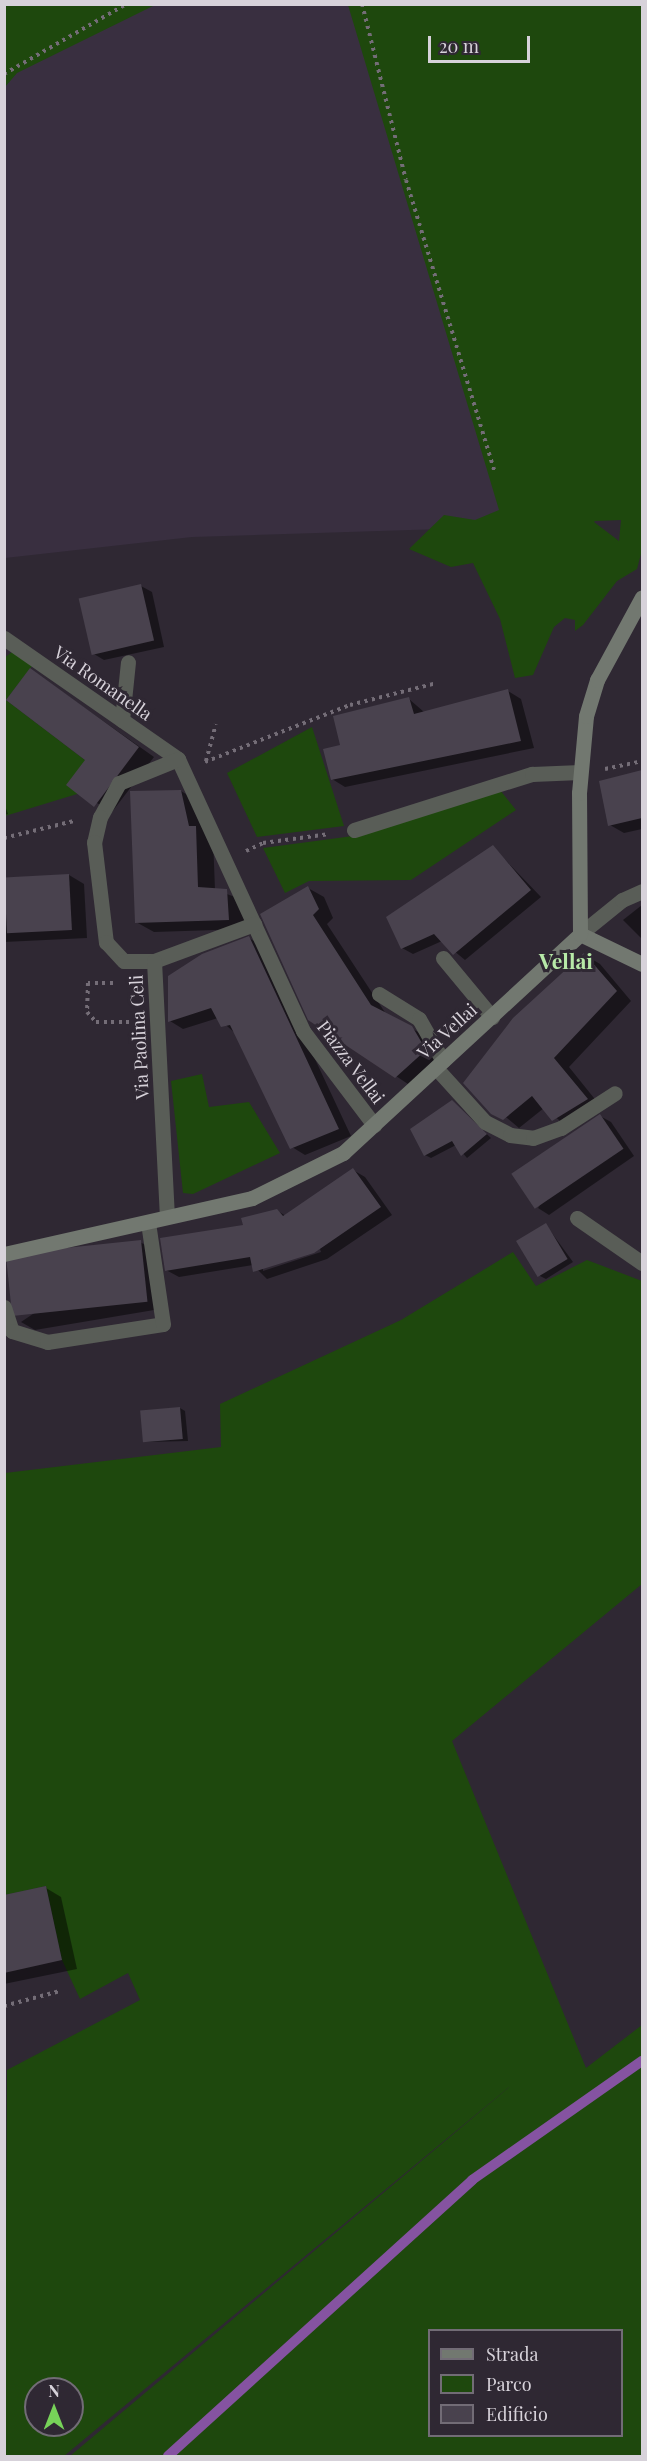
<!DOCTYPE html>
<html>
<head>
<meta charset="utf-8">
<style>
	body { margin:0 }
	#map { position:relative; width:647px; height:2461px; overflow:hidden; background:#2f2833; font-family:"Playfair Display",serif }
	div>[style] { position:absolute }
	.built>* { inset:0; background:#392f40 }
	.green>* { inset:0; background:#1e480d }
	.shadow>* { inset:0; background:#0007 }
	.stream>* { height:10px; margin:-5px; padding:0 5px; transform-origin:5px; border-radius:5px; background:#8553a1 }
	.building>* { inset:0; background:#49424e; transform-origin:0 0 }
	.path>* { height:4px; margin-top:-2px; transform-origin:0; background:repeating-linear-gradient(90deg,#746d77 0 3px,transparent 0 7.5px) }
	.lane>* { height:15px; margin:-7.5px; padding:0 7.5px; transform-origin:7.5px; border-radius:7.5px; background:#595d57 }
	.street>* { height:15px; margin:-7.5px; padding:0 7.5px; transform-origin:7.5px; border-radius:7.5px; background:#595d57 }
	.secondary>* { height:15px; margin:-7.5px; padding:0 7.5px; transform-origin:7.5px; border-radius:7.5px; background:#727870 }
	span { translate:-50% -50%; white-space:nowrap; text-align:center; line-height:1.15; -webkit-text-stroke:6px #2f2833; paint-order:stroke }
	.street-label { font-size:18px; color:#d7d2da }
	.quarter-label { font-size:21px; color:#b7e9a8; font-weight:700 }
	.frame { position:absolute; inset:0; border:6px solid #d7d2da; pointer-events:none }
	.legend { position:absolute; left:428px; top:2329px; width:195px; height:108px; box-sizing:border-box; background:#2f2833; border:2px solid #726c76; margin:0; padding:8px 10px; list-style:none; font-size:18px; color:#d7d2da }
	.legend li { display:flex; align-items:center; gap:12px; height:30px }
	.legend b { width:30px; border:2px solid #726c76 }
	.north { position:absolute; left:24px; top:2377px; width:60px; height:60px; box-sizing:border-box; background:#2f2833; border:2px solid #726c76; border-radius:50%; rotate:0deg; font-size:16px; font-weight:700; line-height:24px; text-align:center; color:#d7d2da }
	.north::after { content:''; display:block; margin:auto; width:21px; height:27px; background:#77d259; clip-path:polygon(50% 0,100% 100%,50% 72%,0 100%) }
	.scale { position:absolute; left:428px; top:36px; width:102px; height:27px; box-sizing:border-box; border:3px solid #d7d2da; border-top:0; padding-left:8px; font-size:18px; line-height:21px; white-space:nowrap; color:#d7d2da; -webkit-text-stroke:4px #2f2833; paint-order:stroke }
</style>
</head>
<body>
<div id="map">
	<div class="built">
		<div style="clip-path:polygon(4px 5px,642px 5px,504px 527px,192px 537px,5px 558px)"></div>
	</div>
	<div class="green">
		<div style="clip-path:polygon(5px 4px,155px 4px,155px 5px,17px 73px,5px 87px)"></div>
		<div style="clip-path:polygon(evenodd,348px 5px,642px 5px,642px 550px,637px 569px,617px 581px,583px 625px,575px 631px,575px 620px,565px 618px,554px 627px,533px 675px,515px 678px,500px 619px,473px 563px,451px 567px,409px 549px,444px 515px,475px 520px,499px 510px,348px 5px,621px 520px,619px 541px,594px 522px,595px 521px,621px 520px)"></div>
		<div style="clip-path:polygon(12px 652px,32px 666px,6px 700px,85px 760px,77px 794px,5px 816px,4px 658px)"></div>
		<div style="clip-path:polygon(312px 727px,344px 826px,257px 837px,227px 773px)"></div>
		<div style="clip-path:polygon(500px 790px,516px 810px,411px 880px,309px 881px,285px 893px,263px 848px,353px 836px)"></div>
		<div style="clip-path:polygon(202px 1074px,209px 1107px,249px 1102px,280px 1153px,193px 1194px,183px 1193px,171px 1081px)"></div>
		<div style="clip-path:polygon(evenodd,513px 1252px,536px 1286px,587px 1260px,642px 1281px,642px 1584px,452px 1741px,586px 2068px,642px 2025px,642px 2456px,70px 2456px,526px 2073px,64px 2456px,5px 2456px,7px 2070px,140px 2000px,128px 1973px,80px 1999px,62px 1960px,46px 1886px,5px 1895px,5px 1473px,221px 1447px,220px 1404px,401px 1320px,513px 1252px,430px 2330px,622px 2330px,622px 2436px,430px 2436px,430px 2330px,513px 1252px,36px 2389px,72px 2389px,72px 2425px,36px 2425px,36px 2389px)"></div>
	</div>
	<div class="shadow">
		<div style="clip-path:polygon(141px 586px,152px 592px,164px 647px,104px 660px,94px 654px)"></div>
		<div style="clip-path:polygon(31px 670px,154px 757px,112px 812px,97px 803px,87px 760px)"></div>
		<div style="clip-path:polygon(508px 691px,521px 699px,534px 748px,345px 787px,332px 779px,342px 746px,409px 699px,424px 712px)"></div>
		<div style="clip-path:polygon(642px 772px,642px 829px,624px 833px,610px 825px,601px 782px)"></div>
		<div style="clip-path:polygon(181px 791px,199px 802px,213px 837px,215px 890px,244px 900px,246px 929px,154px 932px,136px 922px)"></div>
		<div style="clip-path:polygon(4px 803px,8px 814px,4px 815px)"></div>
		<div style="clip-path:polygon(493px 847px,541px 897px,465px 960px,442px 941px,413px 954px,402px 948px)"></div>
		<div style="clip-path:polygon(69px 875px,84px 884px,87px 938px,4px 942px,4px 878px)"></div>
		<div style="clip-path:polygon(308px 888px,324px 897px,333px 918px,327px 924px,386px 1014px,427px 1037px,440px 1059px,411px 1086px,310px 1019px)"></div>
		<div style="clip-path:polygon(642px 905px,642px 939px,623px 920px)"></div>
		<div style="clip-path:polygon(249px 938px,262px 946px,351px 1136px,305px 1155px,292px 1147px,236px 1034px,218px 1018px,183px 1029px,170px 1021px)"></div>
		<div style="clip-path:polygon(585px 955px,600px 964px,631px 1001px,569px 1067px,602px 1108px,569px 1128px,544px 1108px,519px 1128px,465px 1083px)"></div>
		<div style="clip-path:polygon(452px 1102px,491px 1138px,467px 1158px,456px 1145px,431px 1158px,425px 1155px)"></div>
		<div style="clip-path:polygon(600px 1116px,611px 1122px,634px 1156px,549px 1215px,538px 1208px)"></div>
		<div style="clip-path:polygon(evenodd,353px 1170px,365px 1177px,392px 1215px,327px 1259px,267px 1279px,253px 1265px,179px 1277px,166px 1270px,276px 1210px,286px 1216px,353px 1170px,320px 1249px,321px 1252px,263px 1271px,263px 1268px,320px 1249px)"></div>
		<div style="clip-path:polygon(546px 1225px,573px 1262px,546px 1279px,540px 1276px)"></div>
		<div style="clip-path:polygon(140px 1242px,154px 1250px,160px 1309px,35px 1330px,21px 1322px)"></div>
		<div style="clip-path:polygon(180px 1408px,185px 1411px,188px 1441px,144px 1442px)"></div>
		<div style="clip-path:polygon(46px 1888px,61px 1897px,77px 1969px,4px 1984px,4px 1896px)"></div>
	</div>
	<div class="stream">
		<div style="left:168px;top:2456px;width:411px;rotate:-42.2deg"></div>
		<div style="left:472px;top:2180px;width:208px;rotate:-35deg"></div>
	</div>
	<div class="building">
		<div style="left:141px;top:584px;width:58px;height:64px;rotate:77deg"></div>
		<div style="clip-path:polygon(30px 668px,139px 747px,94px 807px,66px 785px,85px 760px,6px 700px)"></div>
		<div style="clip-path:polygon(508px 689px,521px 741px,331px 780px,323px 749px,340px 745px,333px 716px,409px 697px,414px 714px)"></div>
		<div style="clip-path:polygon(642px 770px,642px 818px,608px 826px,599px 781px)"></div>
		<div style="clip-path:polygon(181px 790px,189px 826px,196px 826px,198px 887px,227px 889px,229px 920px,135px 923px,130px 791px)"></div>
		<div style="clip-path:polygon(493px 845px,531px 890px,453px 955px,434px 934px,401px 949px,386px 917px)"></div>
		<div style="left:69px;top:874px;width:56px;height:65px;rotate:87deg"></div>
		<div style="clip-path:polygon(308px 886px,319px 909px,313px 915px,371px 1005px,412px 1026px,426px 1050px,395px 1078px,308px 1020px,260px 914px)"></div>
		<div style="clip-path:polygon(249px 936px,339px 1129px,290px 1149px,230px 1025px,221px 1027px,211px 1008px,168px 1022px,168px 976px,202px 954px)"></div>
		<div style="clip-path:polygon(584px 953px,617px 991px,554px 1058px,588px 1099px,552px 1121px,532px 1096px,503px 1120px,491px 1114px,463px 1083px,513px 1018px)"></div>
		<div style="clip-path:polygon(452px 1100px,487px 1134px,461px 1156px,452px 1141px,424px 1156px,410px 1129px)"></div>
		<div style="left:600px;top:1114px;width:42px;height:107px;rotate:56deg"></div>
		<div style="clip-path:polygon(353px 1168px,381px 1207px,314px 1253px,253px 1272px,250px 1257px,165px 1271px,160px 1238px,243px 1225px,241px 1218px,277px 1209px,283px 1216px)"></div>
		<div style="left:546px;top:1223px;width:42px;height:35px;rotate:59deg"></div>
		<div style="left:141px;top:1240px;width:62px;height:136px;rotate:84deg"></div>
		<div style="left:180px;top:1407px;width:32px;height:40px;rotate:85deg"></div>
		<div style="clip-path:polygon(46px 1886px,62px 1960px,4px 1973px,4px 1895px)"></div>
	</div>
	<div class="path">
		<div style="left:362px;top:4px;width:181px;rotate:76deg"></div>
		<div style="left:406px;top:180px;width:306px;rotate:73.1deg"></div>
		<div style="left:4px;top:74px;width:141px;rotate:-29.8deg"></div>
		<div style="left:206px;top:761px;width:38px;rotate:-75deg"></div>
		<div style="left:205px;top:762px;width:156px;rotate:-21.5deg"></div>
		<div style="left:350px;top:705px;width:86px;rotate:-14.2deg"></div>
		<div style="left:605px;top:769px;width:38px;rotate:-12deg"></div>
		<div style="left:4px;top:838px;width:72px;rotate:-13.7deg"></div>
		<div style="left:246px;top:851px;width:19px;rotate:-25deg"></div>
		<div style="left:263px;top:843px;width:67px;rotate:-7.8deg"></div>
		<div style="left:113px;top:983px;width:25px;rotate:180deg"></div>
		<div style="left:88px;top:983px;width:29px;rotate:92deg"></div>
		<div style="left:87px;top:1012px;width:13px;rotate:48deg"></div>
		<div style="left:96px;top:1022px;width:37px"></div>
		<div style="left:4px;top:2006px;width:58px;rotate:-15deg"></div>
	</div>
	<div class="lane">
		<div style="left:122px;top:720px;width:58px;rotate:-84.1deg"></div>
		<div style="left:354px;top:830px;width:187px;rotate:-17.5deg"></div>
		<div style="left:532px;top:774px;width:48px;rotate:-2.4deg"></div>
		<div style="left:580px;top:934px;width:54px;rotate:-39deg"></div>
		<div style="left:622px;top:900px;width:22px;rotate:-24deg"></div>
		<div style="left:443px;top:958px;width:77px;rotate:50.3deg"></div>
		<div style="left:379px;top:994px;width:47px;rotate:32deg"></div>
		<div style="left:419px;top:1019px;width:48px;rotate:60.3deg"></div>
		<div style="left:436px;top:1068px;width:73px;rotate:47.8deg"></div>
		<div style="left:485px;top:1122px;width:28px;rotate:27deg"></div>
		<div style="left:510px;top:1135px;width:23px;rotate:7deg"></div>
		<div style="left:533px;top:1138px;width:30px;rotate:-20deg"></div>
		<div style="left:561px;top:1128px;width:64px;rotate:-32.9deg"></div>
		<div style="left:577px;top:1218px;width:79px;rotate:34.7deg"></div>
		<div style="left:4px;top:1307px;width:25px;rotate:72deg"></div>
		<div style="left:12px;top:1331px;width:37px;rotate:17deg"></div>
		<div style="left:47px;top:1342px;width:117px;rotate:-8.8deg"></div>
		<div style="left:163px;top:1324px;width:102px;rotate:-98.4deg"></div>
	</div>
	<div class="street">
		<div style="left:4px;top:638px;width:212px;rotate:34.8deg"></div>
		<div style="left:178px;top:759px;width:299px;rotate:65.3deg"></div>
		<div style="left:303px;top:1031px;width:118px;rotate:52.9deg"></div>
		<div style="left:178px;top:759px;width:64px;rotate:157.9deg"></div>
		<div style="left:119px;top:783px;width:39px;rotate:119deg"></div>
		<div style="left:100px;top:817px;width:26px;rotate:103deg"></div>
		<div style="left:94px;top:842px;width:101px;rotate:83.2deg"></div>
		<div style="left:106px;top:942px;width:26px;rotate:47deg"></div>
		<div style="left:124px;top:961px;width:30px"></div>
		<div style="left:154px;top:961px;width:107px;rotate:-20.3deg"></div>
		<div style="left:154px;top:961px;width:256px;rotate:87.1deg"></div>
	</div>
	<div class="secondary">
		<div style="left:580px;top:934px;width:69px;rotate:25.8deg"></div>
		<div style="left:4px;top:1254px;width:254px;rotate:-12.7deg"></div>
		<div style="left:252px;top:1198px;width:102px;rotate:-26.3deg"></div>
		<div style="left:343px;top:1153px;width:323px;rotate:-42.7deg"></div>
		<div style="left:580px;top:934px;width:141px;rotate:-90.4deg"></div>
		<div style="left:579px;top:793px;width:77px;rotate:-84.8deg"></div>
		<div style="left:586px;top:716px;width:38px;rotate:-73deg"></div>
		<div style="left:597px;top:680px;width:94px;rotate:-61.5deg"></div>
	</div>
	<div class="street-label">
		<span style="left:103px;top:683px;rotate:35deg">Via Romanella</span>
		<span style="left:447px;top:1031px;rotate:-42deg">Via Vellai</span>
		<span style="left:139px;top:1037px;rotate:-93deg">Via Paolina Celi</span>
		<span style="left:351px;top:1062px;rotate:53deg">Piazza Vellai</span>
	</div>
	<div class="quarter-label">
		<span style="left:566px;top:960px">Vellai</span>
	</div>
	<div class="frame"></div>
	<ul class="legend">
	<li><b style="height:8px;background:#727870"></b>Strada</li>
	<li><b style="height:16px;background:#1e480d"></b>Parco</li>
	<li><b style="height:16px;background:#49424e"></b>Edificio</li>
	</ul>
	<div class="north">N</div>
	<div class="scale">20 m</div>
</div>
</body>
</html>
